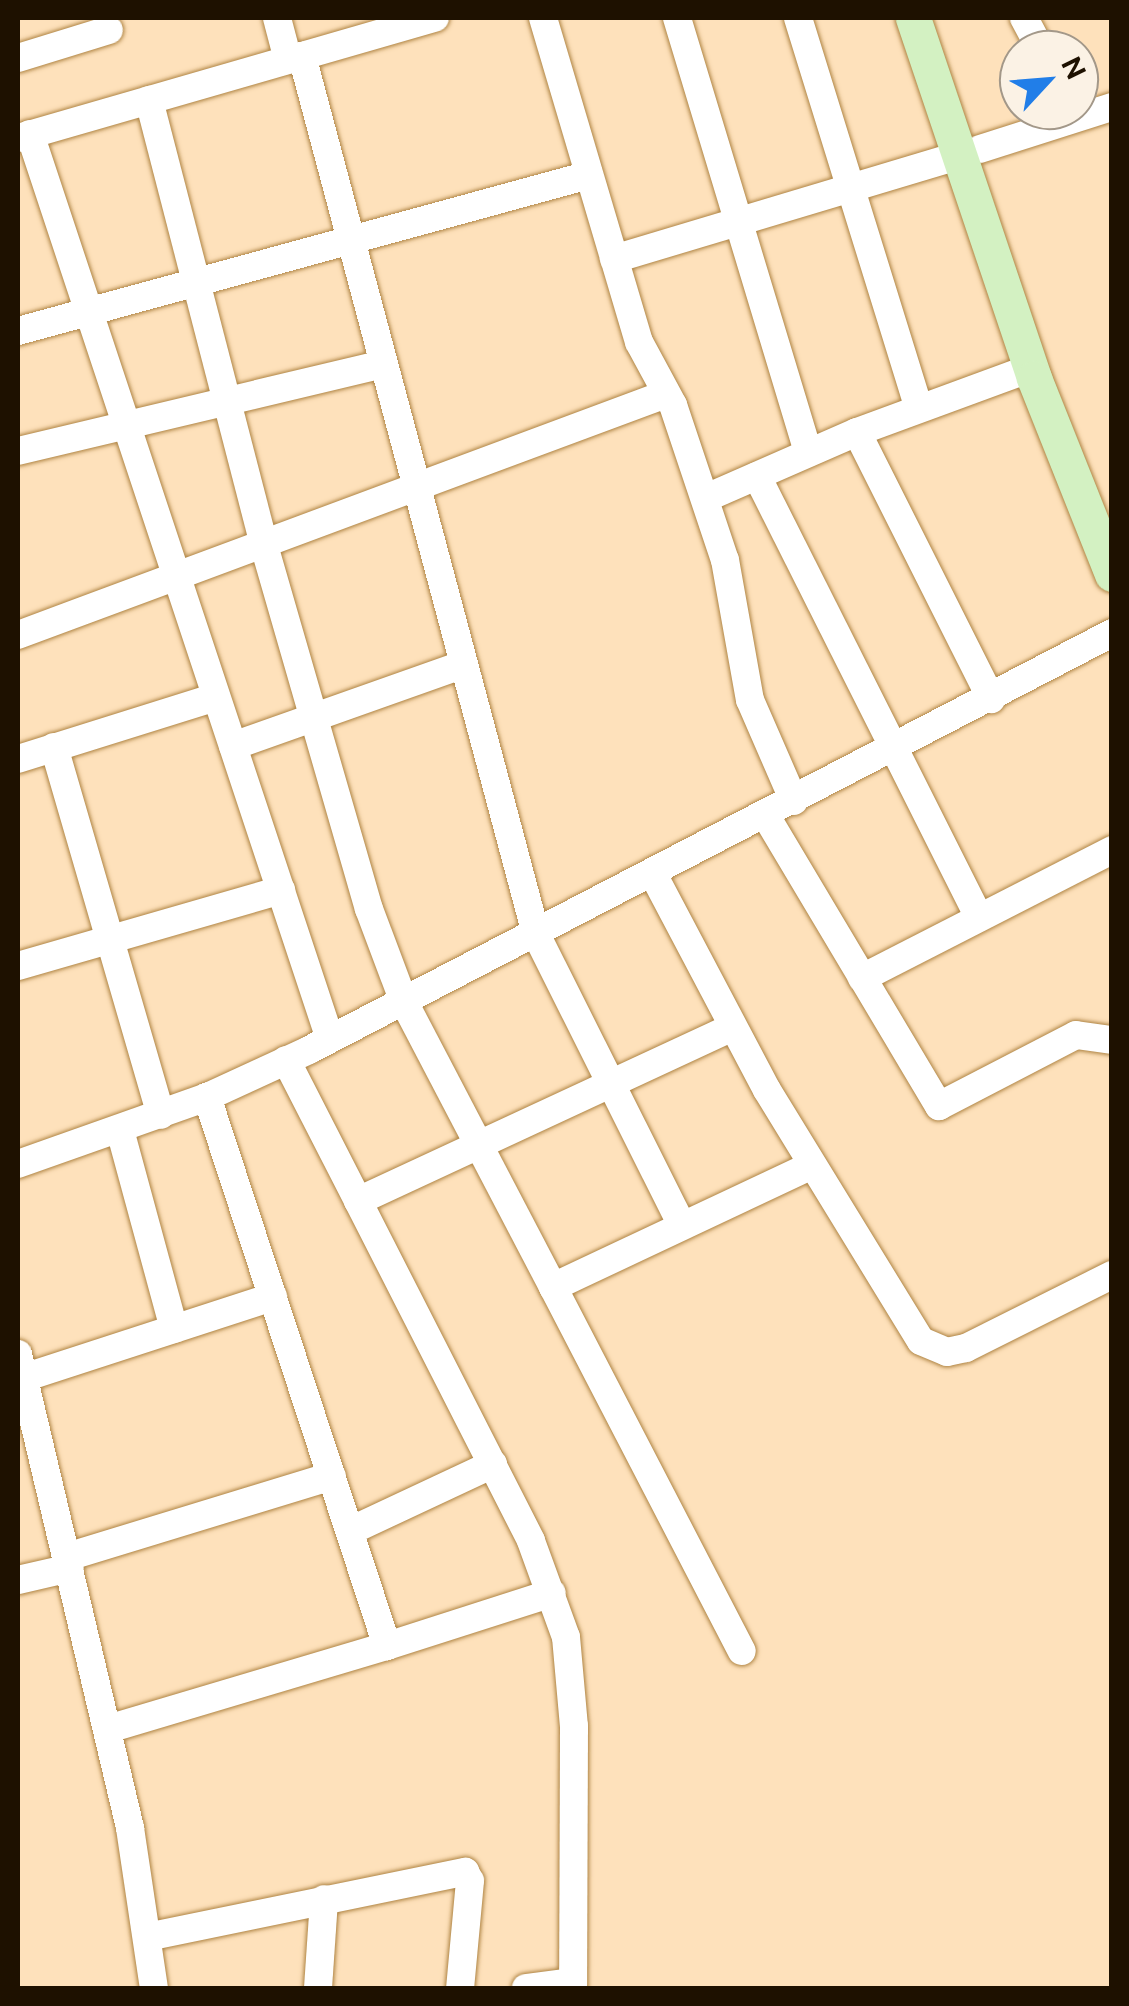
<!DOCTYPE html>
<html>
<head>
<meta charset="utf-8">
<style>
	body { margin:0 }
	#map { position:relative; width:1129px; height:2006px; overflow:hidden; background:#fee1bb; font-family:Ubuntu,sans-serif }
	div>[style] { position:absolute }
	.roads { filter:drop-shadow(0 0 2px #af8443) drop-shadow(0 0 2px #af8443) }
	.minor>* { height:28px; margin:-14px; padding:0 14px; transform-origin:14px; border-radius:14px; background:#fff }
	.major>* { height:35px; margin:-17.5px; padding:0 17.5px; transform-origin:17.5px; border-radius:17.5px; background:#d3f1c2 }
	span { translate:-50% -50%; white-space:nowrap; text-align:center; line-height:1.15; -webkit-text-stroke:8px #fbf2e5; paint-order:stroke }
	.frame { position:absolute; inset:0; border:20px solid #1e1100; pointer-events:none }
	.north { position:absolute; left:999px; top:30px; width:100px; height:100px; box-sizing:border-box; background:#fbf2e5; border:2px solid #a39889; border-radius:50%; rotate:64deg; font-size:28px; font-weight:700; line-height:40px; text-align:center; color:#1e1100 }
	.north::after { content:''; display:block; margin:auto; width:35px; height:45px; background:#217ee8; clip-path:polygon(50% 0,100% 100%,50% 72%,0 100%) }
</style>
</head>
<body>
<div id="map">
	<div class="roads">
		<div class="minor">
			<div style="left:277px;top:18px;width:43px;rotate:75.3deg"></div>
			<div style="left:543px;top:18px;width:338px;rotate:73.5deg"></div>
			<div style="left:639px;top:342px;width:72px;rotate:61.6deg"></div>
			<div style="left:673px;top:405px;width:163px;rotate:71.5deg"></div>
			<div style="left:725px;top:560px;width:142px;rotate:79.9deg"></div>
			<div style="left:750px;top:700px;width:110px;rotate:66.5deg"></div>
			<div style="left:677px;top:18px;width:454px;rotate:73.2deg"></div>
			<div style="left:798px;top:18px;width:408px;rotate:72.8deg"></div>
			<div style="left:1024px;top:18px;width:36px;rotate:62deg"></div>
			<div style="left:302px;top:56px;width:909px;rotate:75.08deg"></div>
			<div style="left:536px;top:934px;width:326px;rotate:63.4deg"></div>
			<div style="left:18px;top:58px;width:95px;rotate:-17.1deg"></div>
			<div style="left:149px;top:100px;width:456px;rotate:75.5deg"></div>
			<div style="left:263px;top:542px;width:382px;rotate:73.9deg"></div>
			<div style="left:369px;top:909px;width:99px;rotate:69.4deg"></div>
			<div style="left:404px;top:1002px;width:322px;rotate:62.4deg"></div>
			<div style="left:553px;top:1287px;width:284px;rotate:-25.2deg"></div>
			<div style="left:30px;top:134px;width:953px;rotate:71.66deg"></div>
			<div style="left:18px;top:138px;width:434px;rotate:-16.1deg"></div>
			<div style="left:980px;top:149px;width:139px;rotate:-17.7deg"></div>
			<div style="left:614px;top:259px;width:361px;rotate:-16.7deg"></div>
			<div style="left:18px;top:331px;width:592px;rotate:-15.28deg"></div>
			<div style="left:857px;top:432px;width:299px;rotate:63.3deg"></div>
			<div style="left:18px;top:451px;width:374px;rotate:-13.4deg"></div>
			<div style="left:757px;top:476px;width:491px;rotate:63.3deg"></div>
			<div style="left:706px;top:498px;width:165px;rotate:-23.6deg"></div>
			<div style="left:857px;top:432px;width:185px;rotate:-20.2deg"></div>
			<div style="left:18px;top:635px;width:691px;rotate:-20.4deg"></div>
			<div style="left:233px;top:746px;width:243px;rotate:-19.5deg"></div>
			<div style="left:54px;top:747px;width:383px;rotate:73.8deg"></div>
			<div style="left:18px;top:759px;width:207px;rotate:-17.4deg"></div>
			<div style="left:766px;top:816px;width:338px;rotate:59.2deg"></div>
			<div style="left:939px;top:1106px;width:154px;rotate:-27.4deg"></div>
			<div style="left:1076px;top:1035px;width:36px;rotate:8deg"></div>
			<div style="left:653px;top:874px;width:244px;rotate:62.2deg"></div>
			<div style="left:767px;top:1090px;width:294px;rotate:58.5deg"></div>
			<div style="left:921px;top:1341px;width:28px;rotate:23deg"></div>
			<div style="left:947px;top:1352px;width:19px;rotate:-12deg"></div>
			<div style="left:966px;top:1348px;width:163px;rotate:-26.6deg"></div>
			<div style="left:18px;top:966px;width:274px;rotate:-16.1deg"></div>
			<div style="left:862px;top:978px;width:281px;rotate:-27.1deg"></div>
			<div style="left:286px;top:1060px;width:158px;rotate:62.9deg"></div>
			<div style="left:358px;top:1201px;width:413px;rotate:-24.9deg"></div>
			<div style="left:120px;top:1130px;width:206px;rotate:74.8deg"></div>
			<div style="left:18px;top:1164px;width:201px;rotate:-19.5deg"></div>
			<div style="left:207px;top:1097px;width:112px;rotate:-24.7deg"></div>
			<div style="left:309px;top:1050px;width:905px;rotate:-27.44deg"></div>
			<div style="left:358px;top:1201px;width:381px;rotate:63deg"></div>
			<div style="left:531px;top:1541px;width:102px;rotate:70deg"></div>
			<div style="left:566px;top:1637px;width:89px;rotate:84.9deg"></div>
			<div style="left:574px;top:1726px;width:262px;rotate:90.2deg"></div>
			<div style="left:553px;top:1287px;width:410px;rotate:62.6deg"></div>
			<div style="left:18px;top:1354px;width:487px;rotate:76.7deg"></div>
			<div style="left:130px;top:1828px;width:162px;rotate:81.5deg"></div>
			<div style="left:23px;top:1378px;width:263px;rotate:-18deg"></div>
			<div style="left:350px;top:1531px;width:158px;rotate:-25.1deg"></div>
			<div style="left:67px;top:1557px;width:277px;rotate:-17deg"></div>
			<div style="left:18px;top:1580px;width:53px;rotate:-13deg"></div>
			<div style="left:387px;top:1646px;width:173px;rotate:-17.8deg"></div>
			<div style="left:108px;top:1729px;width:291px;rotate:-16.6deg"></div>
			<div style="left:387px;top:1646px;width:578px;rotate:-108.15deg"></div>
			<div style="left:147px;top:1937px;width:325px;rotate:-11.6deg"></div>
			<div style="left:465px;top:1872px;width:10px;rotate:61deg"></div>
			<div style="left:470px;top:1881px;width:107px;rotate:95.3deg"></div>
			<div style="left:318px;top:1988px;width:89px;rotate:-86.1deg"></div>
			<div style="left:526px;top:1988px;width:47px;rotate:-7.3deg"></div>
		</div>
		<div class="major">
			<div style="left:913px;top:18px;width:380px;rotate:71.4deg"></div>
			<div style="left:1034px;top:378px;width:211px;rotate:68.3deg"></div>
		</div>
	</div>
	<div class="frame"></div>
	<div class="north">N</div>
</div>
</body>
</html>
